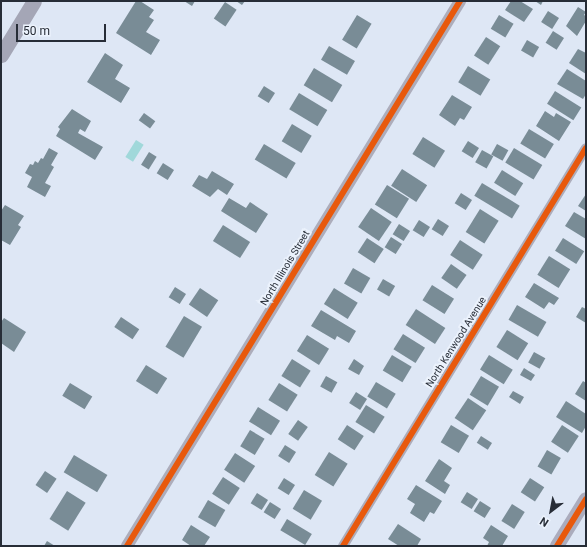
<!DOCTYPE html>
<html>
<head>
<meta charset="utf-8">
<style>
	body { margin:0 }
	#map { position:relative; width:587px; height:547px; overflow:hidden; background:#dee7f5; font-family:Roboto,sans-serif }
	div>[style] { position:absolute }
	.water>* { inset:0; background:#a0d8da; transform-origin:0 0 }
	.building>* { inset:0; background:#798c96; transform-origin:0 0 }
	.minor>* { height:10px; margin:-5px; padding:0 5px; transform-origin:5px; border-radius:5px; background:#adadbb }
	.tertiary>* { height:12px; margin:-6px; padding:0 6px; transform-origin:6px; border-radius:6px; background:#adadbb }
	.secondary>* { height:14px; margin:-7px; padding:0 7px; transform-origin:7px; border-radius:7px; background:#abacbd }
	.primary>* { height:15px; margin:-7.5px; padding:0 7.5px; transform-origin:7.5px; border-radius:7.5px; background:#a4a6b6 }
	.cycleway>* { height:6px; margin:-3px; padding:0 3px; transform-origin:3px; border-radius:3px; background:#e8590c }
	span { translate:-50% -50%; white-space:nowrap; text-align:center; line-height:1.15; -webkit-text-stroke:4px #ebf2fc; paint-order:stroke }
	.street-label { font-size:10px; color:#272d37 }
	.frame { position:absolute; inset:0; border:2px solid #272d37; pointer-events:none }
	.north { position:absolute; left:531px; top:491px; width:40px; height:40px; -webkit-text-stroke:3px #ebf2fc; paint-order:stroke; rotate:212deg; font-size:11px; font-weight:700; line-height:16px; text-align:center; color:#272d37 }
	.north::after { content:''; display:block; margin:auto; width:14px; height:18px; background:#272d37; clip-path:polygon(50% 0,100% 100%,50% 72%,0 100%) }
	.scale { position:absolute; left:16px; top:24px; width:90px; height:18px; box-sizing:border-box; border:2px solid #272d37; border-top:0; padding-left:5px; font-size:12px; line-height:14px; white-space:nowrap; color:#272d37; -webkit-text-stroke:3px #ebf2fc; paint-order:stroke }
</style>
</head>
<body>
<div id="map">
	<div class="water">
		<div style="left:136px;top:140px;width:9px;height:20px;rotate:32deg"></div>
	</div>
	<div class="building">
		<div style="clip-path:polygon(136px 1px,140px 1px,154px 10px,149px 17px,154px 20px,146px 32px,160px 40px,151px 55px,116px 33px)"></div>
		<div style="clip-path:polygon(184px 1px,195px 1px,192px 6px)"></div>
		<div style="clip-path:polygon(236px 1px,245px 1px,242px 5px)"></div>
		<div style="clip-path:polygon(511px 1px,520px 1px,533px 9px,524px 22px,505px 10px)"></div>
		<div style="clip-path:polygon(535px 1px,543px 1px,541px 5px)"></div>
		<div style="left:225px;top:2px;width:14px;height:20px;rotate:34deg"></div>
		<div style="clip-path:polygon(578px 7px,586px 12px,584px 15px,586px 16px,586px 21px,577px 36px,566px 26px)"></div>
		<div style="left:548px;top:11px;width:13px;height:13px;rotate:32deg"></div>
		<div style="left:357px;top:15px;width:17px;height:29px;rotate:31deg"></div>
		<div style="left:499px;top:15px;width:17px;height:16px;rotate:31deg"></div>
		<div style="left:553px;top:31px;width:13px;height:14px;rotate:32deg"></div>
		<div style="left:486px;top:37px;width:17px;height:22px;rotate:33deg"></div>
		<div style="left:527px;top:40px;width:14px;height:12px;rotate:30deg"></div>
		<div style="left:329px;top:46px;width:30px;height:16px;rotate:30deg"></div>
		<div style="clip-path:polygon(578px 49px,586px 53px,586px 74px,569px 63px)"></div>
		<div style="clip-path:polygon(105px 53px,123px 65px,115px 79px,130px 88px,121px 103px,87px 82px)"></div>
		<div style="left:468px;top:66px;width:26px;height:19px;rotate:31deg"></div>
		<div style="left:314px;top:68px;width:33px;height:20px;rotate:31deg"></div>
		<div style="clip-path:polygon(567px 69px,586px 81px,586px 94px,583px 99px,557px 84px)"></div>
		<div style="left:264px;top:86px;width:13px;height:12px;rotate:32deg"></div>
		<div style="left:555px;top:91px;width:31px;height:15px;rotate:32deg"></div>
		<div style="left:299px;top:93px;width:33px;height:19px;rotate:31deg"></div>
		<div style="clip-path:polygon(452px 95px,472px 107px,464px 120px,460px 118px,455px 126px,439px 115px)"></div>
		<div style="clip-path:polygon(72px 109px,91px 121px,85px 132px,80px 129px,78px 133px,103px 147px,95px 160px,56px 136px,60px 129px,58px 127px)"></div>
		<div style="clip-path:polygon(545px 111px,554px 117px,556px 113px,571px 122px,559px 141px,536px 126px)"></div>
		<div style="left:144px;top:113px;width:14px;height:9px;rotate:36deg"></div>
		<div style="left:292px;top:124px;width:23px;height:20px;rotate:31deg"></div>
		<div style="left:529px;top:129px;width:29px;height:17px;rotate:31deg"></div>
		<div style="left:423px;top:137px;width:26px;height:20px;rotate:32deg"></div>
		<div style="left:468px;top:141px;width:13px;height:12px;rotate:32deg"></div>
		<div style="left:264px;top:144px;width:37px;height:18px;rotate:31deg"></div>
		<div style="left:497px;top:144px;width:13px;height:12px;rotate:29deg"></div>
		<div style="clip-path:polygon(49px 148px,58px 153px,51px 165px,54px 167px,45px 183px,51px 186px,45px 197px,27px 187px,32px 177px,25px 173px,30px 164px,33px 165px,35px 161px,38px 163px,41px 158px,43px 159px)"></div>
		<div style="left:514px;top:148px;width:33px;height:17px;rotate:31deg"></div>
		<div style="left:482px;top:150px;width:13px;height:14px;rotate:29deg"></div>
		<div style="left:149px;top:152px;width:9px;height:15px;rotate:32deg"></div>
		<div style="left:163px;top:163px;width:13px;height:12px;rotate:32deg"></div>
		<div style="left:402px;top:169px;width:30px;height:20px;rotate:33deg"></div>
		<div style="left:502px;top:170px;width:25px;height:15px;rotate:32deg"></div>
		<div style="clip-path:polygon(212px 171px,234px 184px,227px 195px,218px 189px,210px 197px,192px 186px,199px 175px,207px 179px)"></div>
		<div style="left:482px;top:183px;width:44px;height:15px;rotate:31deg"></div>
		<div style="left:387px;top:185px;width:26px;height:23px;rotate:32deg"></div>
		<div style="left:461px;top:193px;width:13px;height:12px;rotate:32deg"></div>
		<div style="clip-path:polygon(586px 194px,586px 211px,578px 206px)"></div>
		<div style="clip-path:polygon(229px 198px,246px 208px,250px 202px,268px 214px,256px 233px,221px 211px)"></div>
		<div style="clip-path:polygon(5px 205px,24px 216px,18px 225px,21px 227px,10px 245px,1px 240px,1px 211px)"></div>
		<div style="left:371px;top:208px;width:25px;height:23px;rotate:34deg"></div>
		<div style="left:480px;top:209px;width:22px;height:27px;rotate:32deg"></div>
		<div style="clip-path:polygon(574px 212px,586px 219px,586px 239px,565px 226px)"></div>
		<div style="left:438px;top:219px;width:13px;height:12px;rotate:32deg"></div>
		<div style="left:419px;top:220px;width:13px;height:12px;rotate:32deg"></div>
		<div style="left:399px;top:224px;width:13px;height:12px;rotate:32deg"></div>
		<div style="left:223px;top:225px;width:32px;height:19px;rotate:32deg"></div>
		<div style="left:391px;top:237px;width:13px;height:12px;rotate:32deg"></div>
		<div style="left:367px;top:238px;width:20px;height:17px;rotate:33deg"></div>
		<div style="left:563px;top:238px;width:25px;height:15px;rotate:32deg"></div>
		<div style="left:460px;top:240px;width:27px;height:18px;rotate:33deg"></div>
		<div style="left:549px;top:256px;width:25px;height:22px;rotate:32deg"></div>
		<div style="left:451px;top:264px;width:19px;height:17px;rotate:35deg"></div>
		<div style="left:353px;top:268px;width:20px;height:18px;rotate:30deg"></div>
		<div style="left:383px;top:279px;width:14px;height:12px;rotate:30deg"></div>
		<div style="clip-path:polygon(534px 283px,559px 298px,554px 305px,549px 302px,544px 309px,525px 297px)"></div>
		<div style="left:432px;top:285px;width:26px;height:18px;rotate:32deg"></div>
		<div style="left:175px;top:287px;width:13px;height:12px;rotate:32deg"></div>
		<div style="left:200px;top:288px;width:22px;height:20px;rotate:34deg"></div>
		<div style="left:334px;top:288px;width:28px;height:19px;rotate:32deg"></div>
		<div style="left:517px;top:305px;width:34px;height:17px;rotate:30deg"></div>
		<div style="clip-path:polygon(582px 307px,586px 309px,586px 323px,576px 317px)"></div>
		<div style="left:416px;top:309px;width:35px;height:19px;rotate:33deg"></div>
		<div style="clip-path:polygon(321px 310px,356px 331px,349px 343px,337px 336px,335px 340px,311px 326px)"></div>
		<div style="left:184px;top:316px;width:21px;height:36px;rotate:31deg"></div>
		<div style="left:121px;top:317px;width:22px;height:12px;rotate:34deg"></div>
		<div style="clip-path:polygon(4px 318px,26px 332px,14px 352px,1px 343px,1px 322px)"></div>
		<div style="left:507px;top:330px;width:25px;height:20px;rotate:32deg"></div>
		<div style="left:403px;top:334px;width:26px;height:18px;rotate:32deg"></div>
		<div style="left:307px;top:335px;width:26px;height:19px;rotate:32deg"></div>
		<div style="left:534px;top:352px;width:13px;height:12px;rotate:29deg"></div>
		<div style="left:392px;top:355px;width:23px;height:18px;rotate:31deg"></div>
		<div style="left:489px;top:355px;width:28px;height:17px;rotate:32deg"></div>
		<div style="left:292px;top:359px;width:22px;height:20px;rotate:32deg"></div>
		<div style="clip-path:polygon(354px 359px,364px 366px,359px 375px,348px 369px)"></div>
		<div style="left:146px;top:365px;width:25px;height:19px;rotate:32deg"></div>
		<div style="clip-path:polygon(524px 368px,535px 375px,531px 381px,520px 375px)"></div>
		<div style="left:326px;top:376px;width:13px;height:12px;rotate:29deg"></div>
		<div style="left:481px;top:376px;width:21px;height:22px;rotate:31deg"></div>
		<div style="clip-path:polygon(583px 381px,586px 383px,586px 401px,575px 394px)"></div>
		<div style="left:376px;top:382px;width:23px;height:17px;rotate:31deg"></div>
		<div style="left:70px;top:383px;width:26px;height:15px;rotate:31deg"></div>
		<div style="left:279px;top:383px;width:22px;height:20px;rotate:32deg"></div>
		<div style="clip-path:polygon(513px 391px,524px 397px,520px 404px,509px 397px)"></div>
		<div style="left:356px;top:392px;width:13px;height:13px;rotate:32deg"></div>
		<div style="left:468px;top:398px;width:22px;height:24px;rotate:34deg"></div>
		<div style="clip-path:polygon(566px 401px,586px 414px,586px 426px,582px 433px,556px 417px)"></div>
		<div style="left:366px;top:405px;width:22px;height:20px;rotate:32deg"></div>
		<div style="left:258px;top:407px;width:26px;height:17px;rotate:32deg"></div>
		<div style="left:298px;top:420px;width:12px;height:17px;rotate:35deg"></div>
		<div style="left:347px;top:425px;width:20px;height:17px;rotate:33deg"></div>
		<div style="left:451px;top:425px;width:21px;height:20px;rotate:31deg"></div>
		<div style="left:562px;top:425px;width:20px;height:20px;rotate:33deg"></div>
		<div style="left:250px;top:430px;width:17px;height:19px;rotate:31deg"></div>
		<div style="left:481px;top:436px;width:13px;height:8px;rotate:32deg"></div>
		<div style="left:285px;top:445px;width:13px;height:13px;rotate:32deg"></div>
		<div style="left:547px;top:450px;width:16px;height:19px;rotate:30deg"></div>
		<div style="left:329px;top:452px;width:22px;height:27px;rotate:32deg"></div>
		<div style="left:235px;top:453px;width:24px;height:20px;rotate:33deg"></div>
		<div style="left:74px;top:455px;width:39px;height:20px;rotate:31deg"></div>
		<div style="clip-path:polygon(439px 459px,452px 468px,444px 481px,450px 485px,445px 494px,425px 481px)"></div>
		<div style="left:45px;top:471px;width:14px;height:17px;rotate:34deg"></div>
		<div style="left:223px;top:477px;width:20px;height:20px;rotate:33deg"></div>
		<div style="left:284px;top:478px;width:13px;height:12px;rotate:32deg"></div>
		<div style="left:530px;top:478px;width:17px;height:17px;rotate:33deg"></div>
		<div style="clip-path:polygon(416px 485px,442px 501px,434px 514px,430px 512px,424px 522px,410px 513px,415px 504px,407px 499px)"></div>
		<div style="left:304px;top:490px;width:21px;height:22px;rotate:31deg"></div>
		<div style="left:67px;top:491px;width:22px;height:33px;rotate:32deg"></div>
		<div style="left:467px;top:492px;width:13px;height:12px;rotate:32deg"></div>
		<div style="left:257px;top:493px;width:13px;height:12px;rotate:32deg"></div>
		<div style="left:208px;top:500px;width:20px;height:20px;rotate:30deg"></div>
		<div style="left:480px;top:501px;width:13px;height:12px;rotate:32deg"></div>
		<div style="left:270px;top:502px;width:13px;height:12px;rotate:32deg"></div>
		<div style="left:512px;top:504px;width:15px;height:20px;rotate:32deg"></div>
		<div style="left:287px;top:519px;width:29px;height:13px;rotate:31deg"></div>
		<div style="clip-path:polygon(398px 524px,421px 539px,417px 546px,399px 546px,388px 539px)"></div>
		<div style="clip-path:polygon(191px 525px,210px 537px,204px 546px,191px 546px,182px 540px)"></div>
		<div style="clip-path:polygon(491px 525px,508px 536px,502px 546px,487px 546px,489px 542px,483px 538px)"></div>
		<div style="clip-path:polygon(47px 541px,55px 546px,44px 546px)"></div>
	</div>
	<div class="minor">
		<div style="left:343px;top:546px;width:466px;rotate:-58.6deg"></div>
	</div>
	<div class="tertiary">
		<div style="left:127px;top:546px;width:639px;rotate:-58.57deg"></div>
	</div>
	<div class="secondary">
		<div style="left:557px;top:546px;width:55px;rotate:-58.3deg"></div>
	</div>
	<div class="primary">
		<div style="left:1px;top:55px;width:63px;rotate:-58.6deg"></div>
	</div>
	<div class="cycleway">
		<div style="left:127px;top:546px;width:639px;rotate:-58.57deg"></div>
		<div style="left:343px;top:546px;width:466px;rotate:-58.6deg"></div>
		<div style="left:557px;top:546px;width:55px;rotate:-58.3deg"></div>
	</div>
	<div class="street-label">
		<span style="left:285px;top:268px;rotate:-59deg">North Illinois Street</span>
		<span style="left:456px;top:342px;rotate:-58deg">North Kenwood Avenue</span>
	</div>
	<div class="frame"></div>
	<div class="north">N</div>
	<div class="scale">50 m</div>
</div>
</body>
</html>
